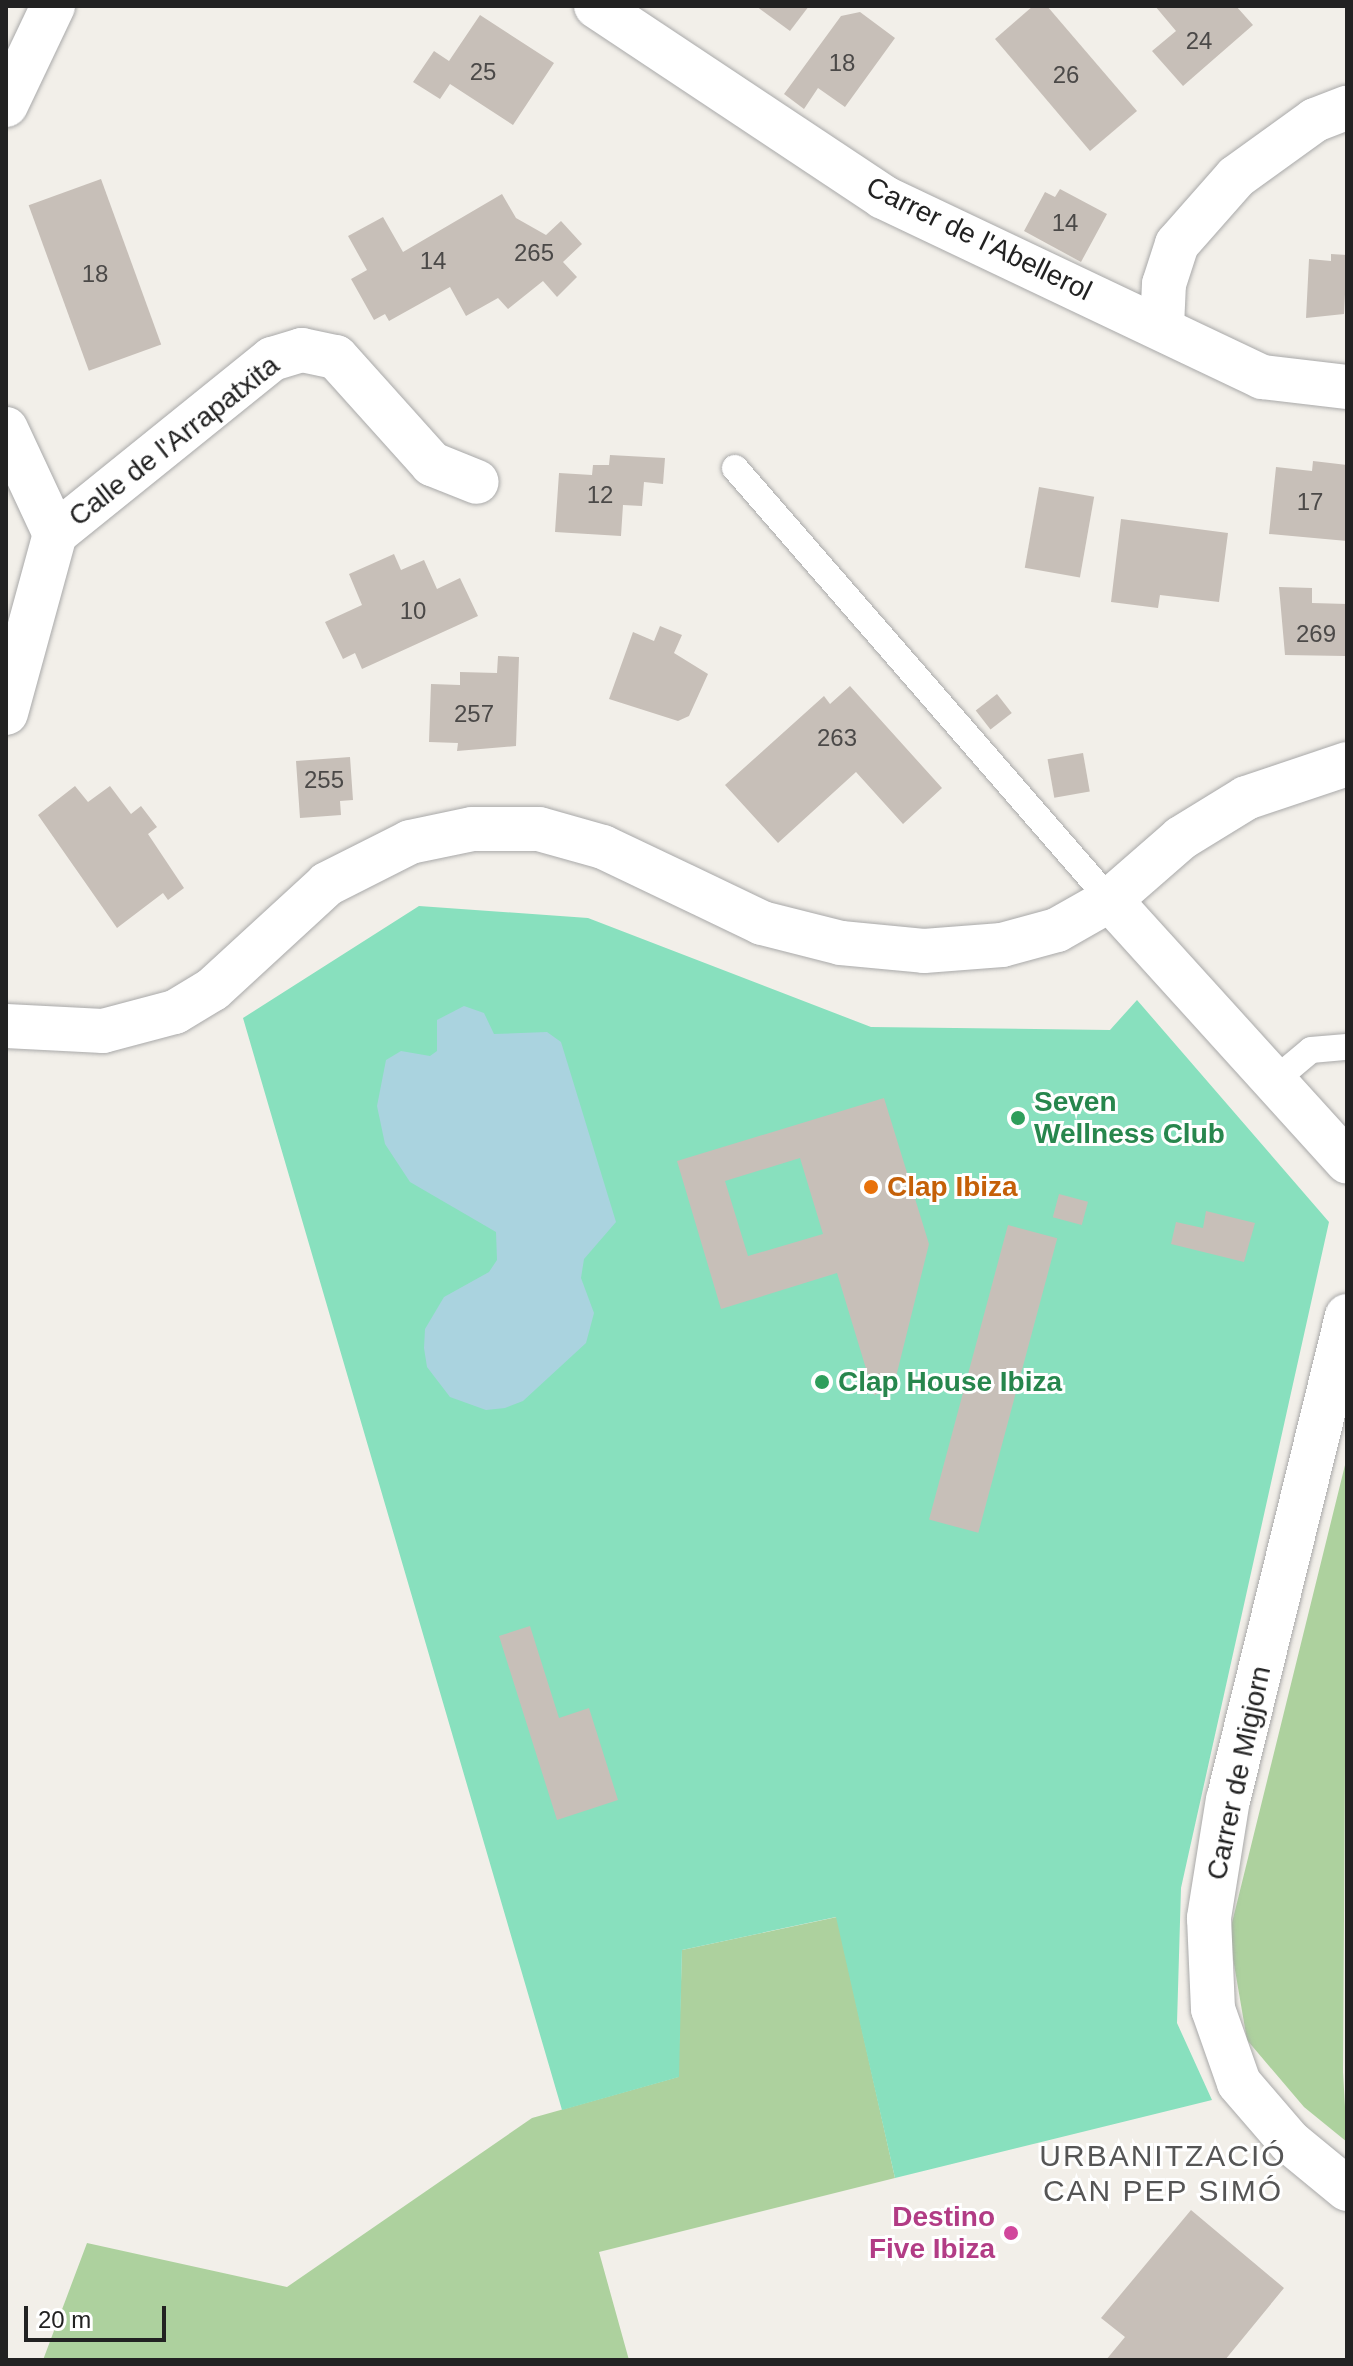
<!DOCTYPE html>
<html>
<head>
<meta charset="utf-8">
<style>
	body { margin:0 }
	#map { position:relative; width:1353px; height:2366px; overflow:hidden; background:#f2efe9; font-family:Helvetica,sans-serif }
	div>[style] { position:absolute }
	.forest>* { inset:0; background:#add19e }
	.pitch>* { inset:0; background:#88e0be }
	.water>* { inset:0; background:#aad3df }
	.building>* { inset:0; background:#c7bfb8; transform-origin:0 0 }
	.roads { filter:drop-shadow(0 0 2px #a9a9a9) drop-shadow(0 0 2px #a9a9a9) }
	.service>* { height:26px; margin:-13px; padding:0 13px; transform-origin:13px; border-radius:13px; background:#fff }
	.minor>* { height:44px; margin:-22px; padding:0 22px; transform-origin:22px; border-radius:22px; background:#fff }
	.tertiary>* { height:44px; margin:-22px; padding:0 22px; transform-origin:22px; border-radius:22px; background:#fff }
	.dots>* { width:22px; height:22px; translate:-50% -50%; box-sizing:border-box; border:4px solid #fff; border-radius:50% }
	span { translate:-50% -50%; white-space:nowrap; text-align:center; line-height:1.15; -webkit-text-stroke:6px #fff; paint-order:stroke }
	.number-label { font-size:24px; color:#4b4948 }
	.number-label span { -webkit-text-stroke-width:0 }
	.street-label { font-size:28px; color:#222 }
	.leisure-label { font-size:28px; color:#27864d; font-weight:700 }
	.left { translate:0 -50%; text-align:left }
	.food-label { font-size:28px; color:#c56008; font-weight:700 }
	.hotel-label { font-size:28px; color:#b23c85; font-weight:700 }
	.right { translate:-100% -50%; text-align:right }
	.neighbourhood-label { font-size:30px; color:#555; letter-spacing:2px }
	.frame { position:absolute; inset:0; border:8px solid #222; pointer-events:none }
	.scale { position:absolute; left:24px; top:2306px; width:142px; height:36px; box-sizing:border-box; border:4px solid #222; border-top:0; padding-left:10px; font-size:24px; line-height:28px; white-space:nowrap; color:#222; -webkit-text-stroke:6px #fff; paint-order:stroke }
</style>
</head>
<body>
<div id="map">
	<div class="forest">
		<div style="clip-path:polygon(1347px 1457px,1343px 2072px,1347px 2142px,1304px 2107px,1247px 2040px,1229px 1935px)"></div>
		<div style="clip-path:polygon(837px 1917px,895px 2178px,599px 2252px,629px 2360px,43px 2360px,87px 2243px,287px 2287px,532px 2118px,678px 2077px,682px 1950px)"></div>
	</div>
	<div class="pitch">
		<div style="clip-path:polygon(419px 906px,588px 918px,871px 1027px,1110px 1030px,1137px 1000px,1329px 1222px,1181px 1888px,1177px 2023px,1212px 2100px,895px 2178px,836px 1917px,682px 1950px,679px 2077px,562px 2110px,243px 1018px)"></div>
	</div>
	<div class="water">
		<div style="clip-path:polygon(464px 1006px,484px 1013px,494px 1034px,547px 1032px,561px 1042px,616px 1222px,584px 1259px,581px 1278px,594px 1313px,586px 1343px,523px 1401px,505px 1408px,486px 1410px,450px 1397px,427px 1367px,424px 1348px,425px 1329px,444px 1297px,489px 1272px,497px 1260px,496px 1232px,410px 1182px,385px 1144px,377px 1106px,386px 1060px,401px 1051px,430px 1056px,437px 1051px,437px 1020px)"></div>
	</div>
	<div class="building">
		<div style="clip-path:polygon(756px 6px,809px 6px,790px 31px)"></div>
		<div style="clip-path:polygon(1033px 6px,1047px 6px,1137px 111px,1090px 151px,995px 39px)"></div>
		<div style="clip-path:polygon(1155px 6px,1236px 6px,1253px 25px,1183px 86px,1152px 51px,1176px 31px)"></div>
		<div style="clip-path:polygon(860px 12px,895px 38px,845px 107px,818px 88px,804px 109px,784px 94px,841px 16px)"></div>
		<div style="clip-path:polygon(480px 15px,554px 63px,513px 125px,450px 84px,440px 99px,413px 82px,434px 51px,449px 61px)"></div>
		<div style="left:101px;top:179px;width:176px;height:77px;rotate:70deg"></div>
		<div style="clip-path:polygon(1060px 189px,1107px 214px,1081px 262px,1024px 231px,1045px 192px,1055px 197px)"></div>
		<div style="clip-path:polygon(502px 194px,516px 218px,546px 235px,561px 221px,582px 244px,563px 262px,577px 277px,557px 297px,543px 281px,508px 309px,498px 298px,466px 316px,450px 287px,389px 321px,385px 314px,374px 320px,351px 279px,367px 270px,348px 236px,383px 217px,403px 252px)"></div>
		<div style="clip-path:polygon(1331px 254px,1347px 255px,1344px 314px,1306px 318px,1309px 259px,1331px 261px)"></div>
		<div style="clip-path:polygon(610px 455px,665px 458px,663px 484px,644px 482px,642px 506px,623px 505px,621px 536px,555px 532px,559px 473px,592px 475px,593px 465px,609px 465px)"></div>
		<div style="clip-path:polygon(1313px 461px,1347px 465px,1347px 541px,1269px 534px,1276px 467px,1312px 471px)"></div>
		<div style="left:1039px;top:487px;width:56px;height:82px;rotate:10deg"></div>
		<div style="clip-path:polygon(1121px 519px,1228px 533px,1219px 602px,1160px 595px,1158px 608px,1111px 602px)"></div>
		<div style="clip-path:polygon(394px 554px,401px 570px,424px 560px,437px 589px,460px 578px,478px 616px,362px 669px,355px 653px,343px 659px,325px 622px,362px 605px,349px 574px)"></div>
		<div style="clip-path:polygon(1279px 587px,1312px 588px,1312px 603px,1347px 604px,1345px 656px,1285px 655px)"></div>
		<div style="clip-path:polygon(660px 626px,682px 635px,674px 653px,708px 674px,689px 716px,678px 721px,609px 699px,633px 632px,654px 641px)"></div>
		<div style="clip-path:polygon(498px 656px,519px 657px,516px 746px,457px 751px,458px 743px,429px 742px,431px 684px,460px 685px,460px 672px,497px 673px)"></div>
		<div style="clip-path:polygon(850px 686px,942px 788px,903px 824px,856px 772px,778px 843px,725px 785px,824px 696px,830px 704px)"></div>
		<div style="left:997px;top:694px;width:24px;height:27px;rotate:52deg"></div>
		<div style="left:1083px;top:753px;width:39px;height:36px;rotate:80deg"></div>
		<div style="clip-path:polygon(350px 757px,353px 800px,340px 801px,341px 815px,300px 818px,296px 761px)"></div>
		<div style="clip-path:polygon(75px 786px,88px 802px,110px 786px,131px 814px,141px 806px,157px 827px,148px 834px,184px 888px,168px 900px,163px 893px,117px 928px,38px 815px)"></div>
		<div style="clip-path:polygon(evenodd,884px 1098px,929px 1244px,893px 1389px,874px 1395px,837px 1273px,721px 1309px,677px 1161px,884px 1098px,800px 1158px,823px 1234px,748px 1256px,725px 1181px,800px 1158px)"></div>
		<div style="left:1059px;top:1194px;width:30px;height:24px;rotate:15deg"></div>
		<div style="clip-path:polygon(1206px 1211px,1255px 1223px,1244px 1262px,1171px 1244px,1176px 1222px,1203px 1228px)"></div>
		<div style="left:1008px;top:1225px;width:51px;height:305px;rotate:15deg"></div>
		<div style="clip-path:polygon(530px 1626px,559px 1718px,589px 1708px,618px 1800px,557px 1820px,499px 1636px)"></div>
		<div style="clip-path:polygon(1191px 2210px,1284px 2288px,1225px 2360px,1106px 2360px,1125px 2337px,1101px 2318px)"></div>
	</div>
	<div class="roads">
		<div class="service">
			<div style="left:735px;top:468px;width:572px;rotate:49.04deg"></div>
			<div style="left:1274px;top:1081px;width:48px;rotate:-40deg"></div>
			<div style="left:1311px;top:1050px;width:36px;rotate:-5deg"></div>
		</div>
		<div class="minor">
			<div style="left:596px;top:6px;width:345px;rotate:33.6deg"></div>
			<div style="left:883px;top:197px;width:420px;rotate:25.4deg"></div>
			<div style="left:1262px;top:377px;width:86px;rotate:6.7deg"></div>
			<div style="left:6px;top:105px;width:110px;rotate:-64.6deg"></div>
			<div style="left:1162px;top:326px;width:42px;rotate:-87.3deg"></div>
			<div style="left:1164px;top:284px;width:42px;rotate:-72deg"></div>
			<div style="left:1177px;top:244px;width:89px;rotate:-48.6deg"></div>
			<div style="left:1236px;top:177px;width:97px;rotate:-35.8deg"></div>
			<div style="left:1315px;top:120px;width:34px;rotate:-21deg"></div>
			<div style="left:6px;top:429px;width:116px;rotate:65deg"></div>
			<div style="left:6px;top:713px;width:186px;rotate:-74.7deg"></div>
			<div style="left:55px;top:534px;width:279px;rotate:-38.9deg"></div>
			<div style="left:272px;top:359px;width:31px;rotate:-17deg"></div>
			<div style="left:302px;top:350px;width:35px;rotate:12deg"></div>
			<div style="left:336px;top:357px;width:144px;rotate:48.1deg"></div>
			<div style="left:432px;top:464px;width:48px;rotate:21.8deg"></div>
			<div style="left:1110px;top:900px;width:353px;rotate:47.8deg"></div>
			<div style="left:1347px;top:1316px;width:497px;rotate:103.8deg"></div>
			<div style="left:1228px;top:1799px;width:121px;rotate:99.1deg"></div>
			<div style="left:1209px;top:1918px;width:91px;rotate:87.5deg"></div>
			<div style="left:1213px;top:2009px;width:78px;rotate:70.6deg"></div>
			<div style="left:1239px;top:2083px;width:78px;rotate:49.2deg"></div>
			<div style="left:1290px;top:2142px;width:74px;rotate:39.5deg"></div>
		</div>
		<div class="tertiary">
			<div style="left:6px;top:1026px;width:97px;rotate:3deg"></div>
			<div style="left:103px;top:1031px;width:74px;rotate:-14.8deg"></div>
			<div style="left:175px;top:1012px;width:44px;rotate:-31.2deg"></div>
			<div style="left:213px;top:989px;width:155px;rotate:-42.6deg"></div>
			<div style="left:327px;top:884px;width:93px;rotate:-26.8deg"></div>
			<div style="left:410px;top:842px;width:63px;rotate:-11.8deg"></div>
			<div style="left:472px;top:829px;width:67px"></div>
			<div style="left:539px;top:829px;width:66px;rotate:15.7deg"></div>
			<div style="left:603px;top:847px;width:176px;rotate:25.5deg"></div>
			<div style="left:762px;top:923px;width:81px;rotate:14.2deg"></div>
			<div style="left:841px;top:943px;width:83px;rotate:5.5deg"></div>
			<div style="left:924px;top:951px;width:78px;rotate:-4.4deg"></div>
			<div style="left:1002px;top:945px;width:57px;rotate:-15.3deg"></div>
			<div style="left:1057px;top:930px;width:61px;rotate:-29.5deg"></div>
			<div style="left:1110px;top:900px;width:94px;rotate:-41.1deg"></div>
			<div style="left:1181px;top:838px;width:76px;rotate:-31.6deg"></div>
			<div style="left:1246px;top:798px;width:107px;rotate:-18.6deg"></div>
		</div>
	</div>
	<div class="dots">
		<div style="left:1018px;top:1118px;background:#2e9e5b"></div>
		<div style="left:871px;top:1187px;background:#e8710a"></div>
		<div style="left:822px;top:1382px;background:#2e9e5b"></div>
		<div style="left:1011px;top:2233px;background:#d1479c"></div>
	</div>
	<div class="number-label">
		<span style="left:1199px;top:41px">24</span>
		<span style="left:842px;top:63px">18</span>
		<span style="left:483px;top:72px">25</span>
		<span style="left:1066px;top:75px">26</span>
		<span style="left:1065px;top:223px">14</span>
		<span style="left:534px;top:253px">265</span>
		<span style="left:433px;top:261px">14</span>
		<span style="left:95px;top:274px">18</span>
		<span style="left:600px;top:495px">12</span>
		<span style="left:1310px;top:502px">17</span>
		<span style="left:413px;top:611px">10</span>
		<span style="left:1316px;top:634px">269</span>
		<span style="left:474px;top:714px">257</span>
		<span style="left:837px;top:738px">263</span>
		<span style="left:324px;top:780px">255</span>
	</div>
	<div class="street-label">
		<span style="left:979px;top:239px;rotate:26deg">Carrer de l'Abellerol</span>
		<span style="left:174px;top:441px;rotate:-38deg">Calle de l'Arrapatxita</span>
		<span style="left:1239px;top:1773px;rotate:-78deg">Carrer de Migjorn</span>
	</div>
	<div class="leisure-label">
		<span class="left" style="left:1034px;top:1118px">Seven<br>Wellness Club</span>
		<span class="left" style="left:838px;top:1382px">Clap House Ibiza</span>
	</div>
	<div class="food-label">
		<span class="left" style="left:887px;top:1187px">Clap Ibiza</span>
	</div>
	<div class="hotel-label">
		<span class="right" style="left:995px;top:2233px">Destino<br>Five Ibiza</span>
	</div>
	<div class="neighbourhood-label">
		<span style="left:1163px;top:2173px">URBANITZACIÓ<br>CAN PEP SIMÓ</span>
	</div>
	<div class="frame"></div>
	<div class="scale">20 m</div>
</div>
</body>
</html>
